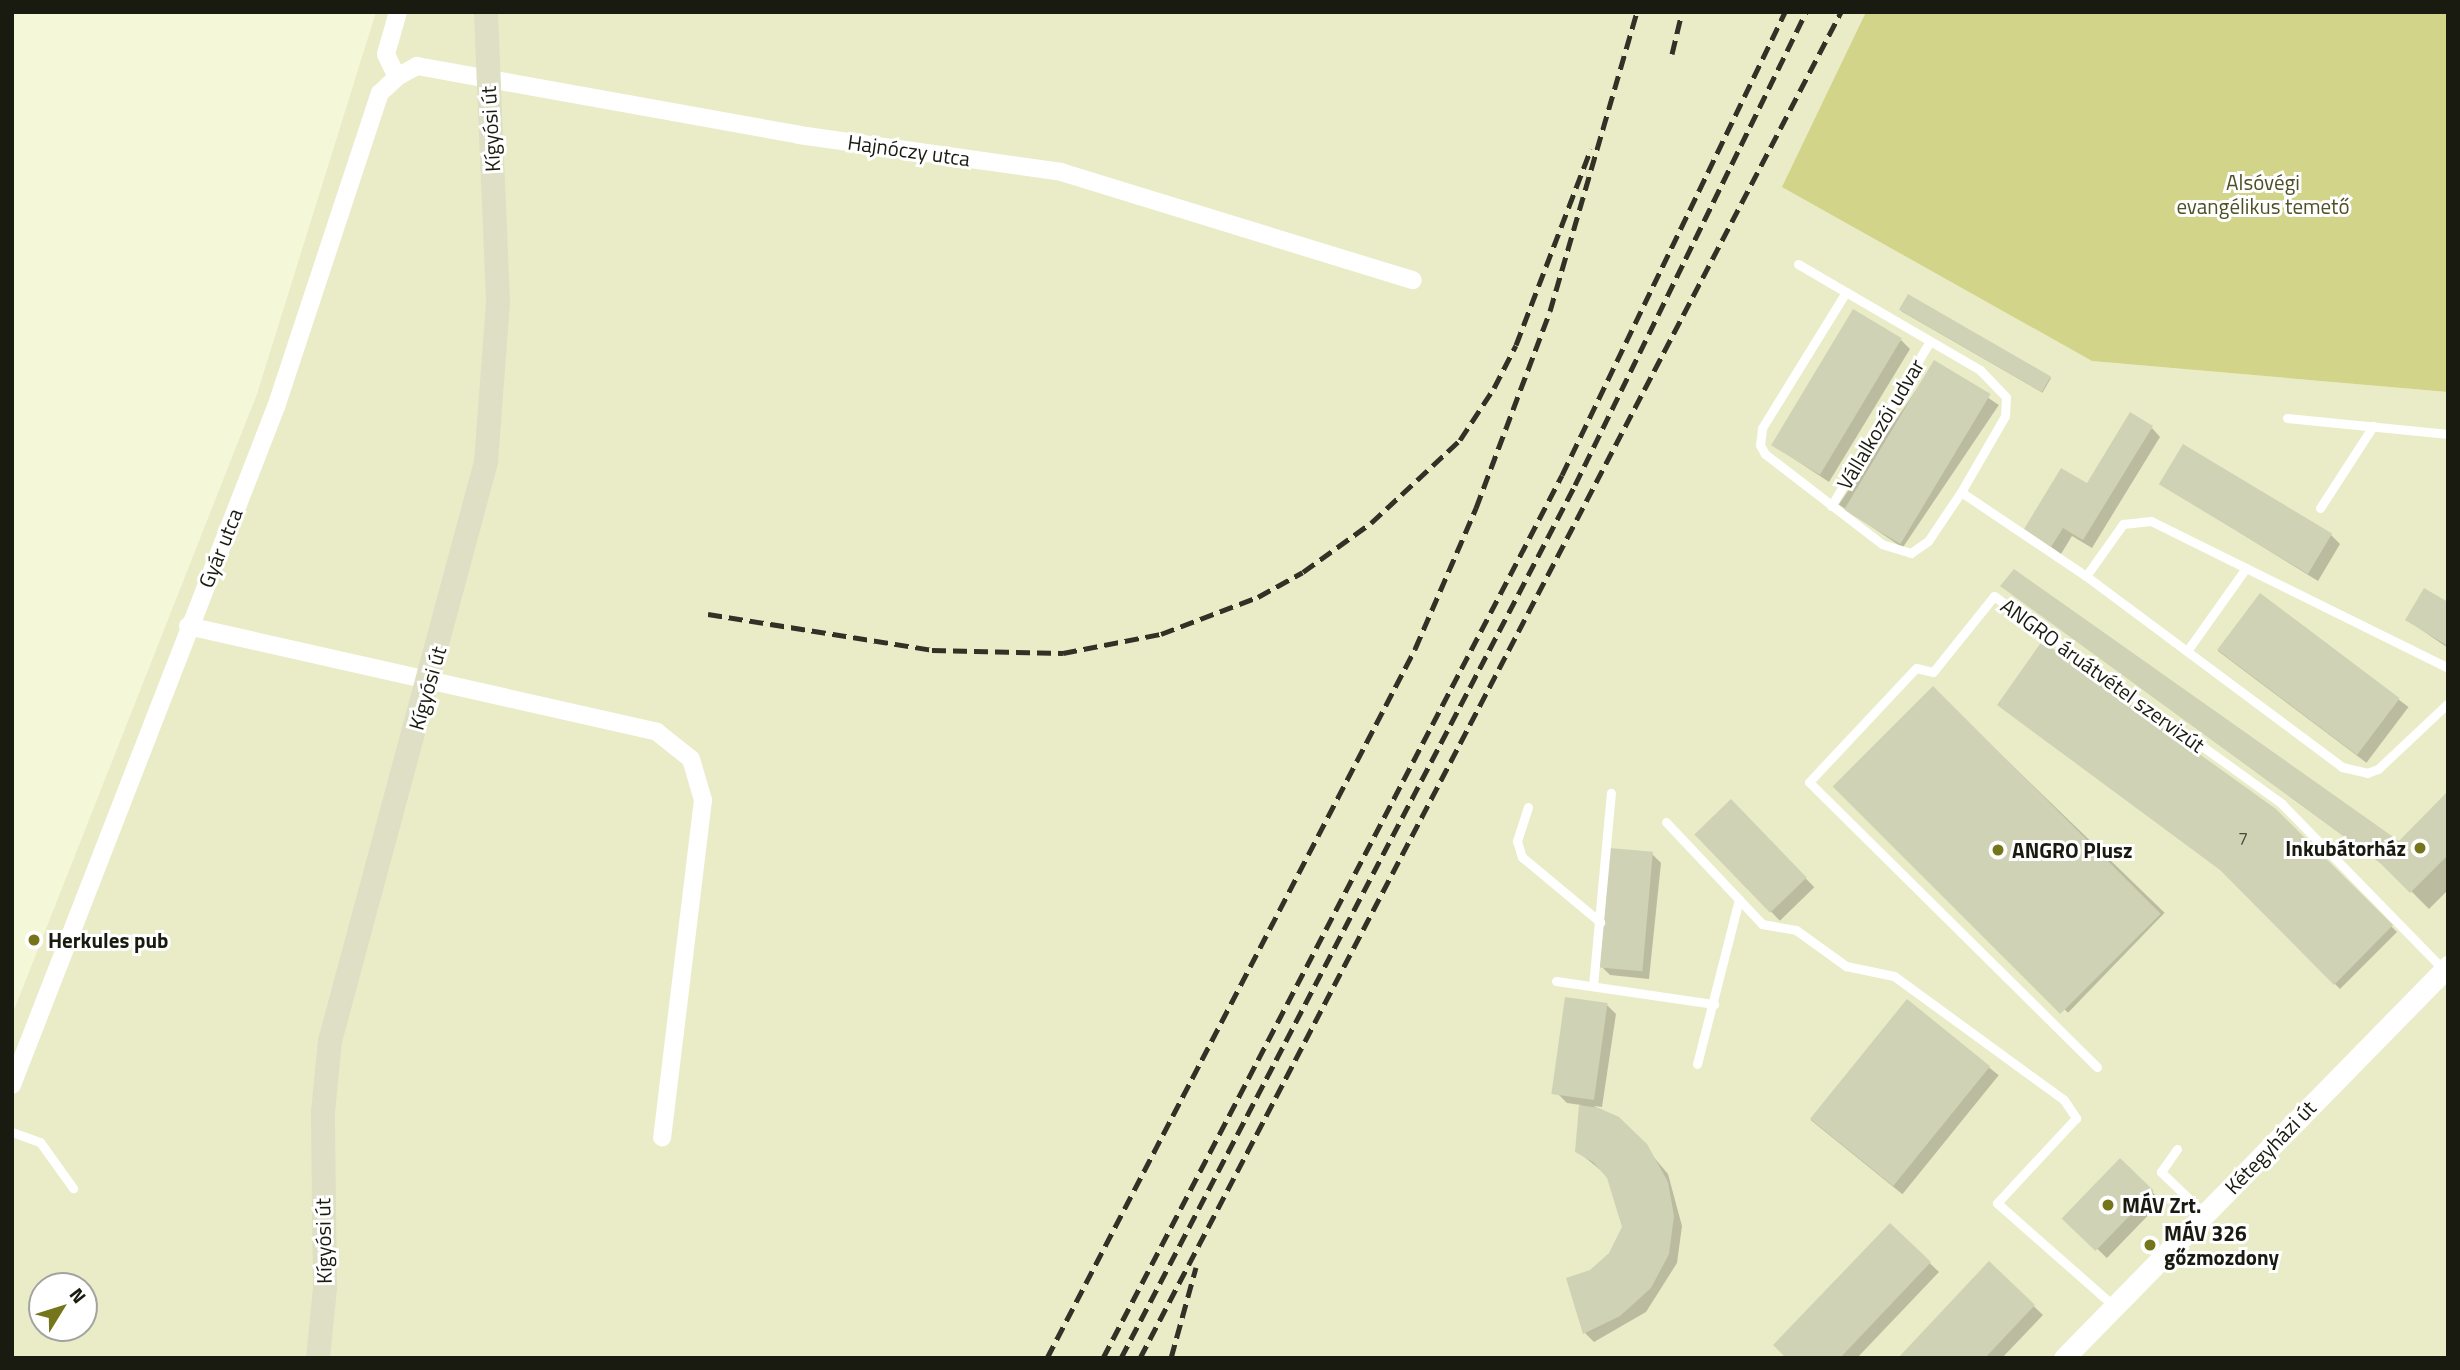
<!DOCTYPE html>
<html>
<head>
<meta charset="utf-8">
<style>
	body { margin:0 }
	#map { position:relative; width:2460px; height:1370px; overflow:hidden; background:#f5f7d9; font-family:"Titillium Web",sans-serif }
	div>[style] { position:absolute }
	.built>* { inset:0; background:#eaecc7 }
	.green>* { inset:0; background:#d2d48a }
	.shadow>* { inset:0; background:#0003; transform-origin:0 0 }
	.building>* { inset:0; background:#d0d2b5; transform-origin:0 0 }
	.service>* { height:9px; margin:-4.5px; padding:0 4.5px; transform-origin:4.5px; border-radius:4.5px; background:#fff }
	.minor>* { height:18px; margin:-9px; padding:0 9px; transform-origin:9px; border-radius:9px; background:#fff }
	.tertiary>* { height:21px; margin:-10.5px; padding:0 10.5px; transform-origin:10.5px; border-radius:10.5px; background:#fff }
	.secondary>* { height:24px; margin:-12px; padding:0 12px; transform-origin:12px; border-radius:12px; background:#dfdfc5 }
	.rail>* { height:5px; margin-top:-2.5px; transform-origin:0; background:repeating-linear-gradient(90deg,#313225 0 14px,transparent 0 21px) }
	.dots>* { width:19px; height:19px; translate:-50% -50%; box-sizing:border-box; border:4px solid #fff; border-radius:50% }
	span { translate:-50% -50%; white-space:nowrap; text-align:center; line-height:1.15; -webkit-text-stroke:6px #fff; paint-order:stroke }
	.number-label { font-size:18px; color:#484939 }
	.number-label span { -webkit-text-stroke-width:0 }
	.street-label { font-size:21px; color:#1a1b10 }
	.park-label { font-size:21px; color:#4f5024 }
	.poi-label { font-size:21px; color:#1a1b10; font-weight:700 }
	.right { translate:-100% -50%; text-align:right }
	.left { translate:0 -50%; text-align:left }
	.frame { position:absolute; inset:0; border:14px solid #1a1b10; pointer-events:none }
	.north { position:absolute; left:28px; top:1272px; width:70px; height:70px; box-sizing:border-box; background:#fff; border:2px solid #a3a49f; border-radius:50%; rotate:52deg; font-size:19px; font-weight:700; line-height:28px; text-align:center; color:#1a1b10 }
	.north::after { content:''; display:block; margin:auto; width:24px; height:32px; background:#75751b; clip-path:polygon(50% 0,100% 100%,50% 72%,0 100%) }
</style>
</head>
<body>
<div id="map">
	<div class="built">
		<div style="clip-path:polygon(evenodd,376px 12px,1866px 12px,1783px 187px,2092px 361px,2448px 392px,2448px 1358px,12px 1358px,12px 1015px,257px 394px,376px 12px,42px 1286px,84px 1286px,84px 1328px,42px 1328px,42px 1286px)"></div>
	</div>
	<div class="green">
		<div style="clip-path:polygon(1866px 12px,2448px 12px,2448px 392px,2092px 361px,1782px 187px)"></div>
	</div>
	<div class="shadow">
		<div style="left:1909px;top:296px;width:164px;height:17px;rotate:30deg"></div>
		<div style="clip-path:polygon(1901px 340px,1910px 349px,1829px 482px,1773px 445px)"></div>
		<div style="left:1935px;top:362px;width:77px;height:172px;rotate:34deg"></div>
		<div style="clip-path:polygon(2152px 428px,2160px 437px,2092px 548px,2072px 536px,2061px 554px,2026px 529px,2087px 486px)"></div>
		<div style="clip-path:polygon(2161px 484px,2331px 535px,2340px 544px,2318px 581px)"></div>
		<div style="clip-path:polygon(2002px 586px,2399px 843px,2448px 793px,2448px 890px,2429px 909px,2390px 870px)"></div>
		<div style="left:2260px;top:595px;width:186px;height:70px;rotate:37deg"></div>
		<div style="clip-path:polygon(2448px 604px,2448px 648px,2407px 620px)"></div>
		<div style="left:1933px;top:689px;width:322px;height:139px;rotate:44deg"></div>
		<div style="clip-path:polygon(1999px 705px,2275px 810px,2397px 932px,2340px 989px,2228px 875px)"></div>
		<div style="left:1731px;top:801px;width:120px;height:48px;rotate:46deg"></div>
		<div style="clip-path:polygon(1652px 854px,1661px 863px,1649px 979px,1610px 975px,1601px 966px)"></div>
		<div style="left:1907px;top:1001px;width:118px;height:153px;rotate:39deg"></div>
		<div style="clip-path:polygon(1607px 1005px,1616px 1014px,1602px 1107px,1594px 1106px,1630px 1129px,1668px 1174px,1682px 1226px,1677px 1263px,1646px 1312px,1594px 1342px,1585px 1333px,1591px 1271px,1611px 1254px,1623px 1228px,1609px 1177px,1577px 1151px,1581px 1105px,1567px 1103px,1558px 1094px)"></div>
		<div style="left:2120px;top:1161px;width:58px;height:79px;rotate:44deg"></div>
		<div style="clip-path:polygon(1890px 1225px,1939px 1272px,1857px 1358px,1788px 1358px)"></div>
		<div style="clip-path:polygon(1989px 1264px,2043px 1315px,2002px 1358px,1900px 1358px)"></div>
	</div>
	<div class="building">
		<div style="left:1908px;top:294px;width:165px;height:18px;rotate:30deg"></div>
		<div style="left:1853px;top:309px;width:57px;height:159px;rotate:31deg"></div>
		<div style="left:1934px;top:360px;width:66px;height:175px;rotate:31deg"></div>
		<div style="clip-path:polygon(2130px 412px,2153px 426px,2083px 540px,2063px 528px,2051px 547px,2024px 529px,2061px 468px,2087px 483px)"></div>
		<div style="left:2183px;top:444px;width:174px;height:47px;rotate:31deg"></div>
		<div style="clip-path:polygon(2014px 569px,2399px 841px,2448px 791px,2448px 855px,2410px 893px,2378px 861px,2000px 586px)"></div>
		<div style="clip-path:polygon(2424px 588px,2448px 602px,2448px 646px,2405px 620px)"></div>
		<div style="left:2260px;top:593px;width:175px;height:71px;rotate:37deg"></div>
		<div style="clip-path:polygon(2042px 641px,2276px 809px,2393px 925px,2334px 985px,2220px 870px,1997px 705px)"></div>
		<div style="left:1933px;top:686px;width:322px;height:142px;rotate:45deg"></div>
		<div style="left:1731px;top:799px;width:109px;height:51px;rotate:46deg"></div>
		<div style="left:1610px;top:848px;width:43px;height:120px;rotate:5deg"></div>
		<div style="left:1565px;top:997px;width:43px;height:98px;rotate:8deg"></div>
		<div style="left:1907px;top:999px;width:107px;height:154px;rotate:39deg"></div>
		<div style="clip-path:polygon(1579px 1105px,1599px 1108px,1619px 1117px,1647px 1144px,1668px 1182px,1674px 1216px,1669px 1254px,1651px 1288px,1620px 1316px,1583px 1334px,1566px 1278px,1590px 1270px,1609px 1253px,1622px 1227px,1607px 1178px,1593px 1162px,1575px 1152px)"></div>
		<div style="left:2120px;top:1158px;width:47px;height:84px;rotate:44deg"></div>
		<div style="clip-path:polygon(1890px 1223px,1931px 1262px,1840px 1358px,1786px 1358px,1773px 1345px)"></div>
		<div style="clip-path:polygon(1989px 1261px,2035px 1305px,1985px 1358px,1898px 1358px)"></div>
	</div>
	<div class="service">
		<div style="left:1798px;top:264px;width:56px;rotate:30.3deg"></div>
		<div style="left:1846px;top:292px;width:155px;rotate:30.2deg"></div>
		<div style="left:1980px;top:370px;width:37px;rotate:46deg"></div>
		<div style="left:2006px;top:397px;width:19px;rotate:93deg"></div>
		<div style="left:2005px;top:416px;width:88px;rotate:120.1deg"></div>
		<div style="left:1961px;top:492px;width:59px;rotate:124deg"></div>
		<div style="left:1928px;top:541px;width:21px;rotate:145deg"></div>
		<div style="left:1911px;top:553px;width:30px;rotate:-163deg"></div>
		<div style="left:1882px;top:544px;width:148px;rotate:-142.4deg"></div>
		<div style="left:1765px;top:454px;width:10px;rotate:-119deg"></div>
		<div style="left:1760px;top:445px;width:17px;rotate:-83deg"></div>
		<div style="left:1762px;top:428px;width:160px;rotate:-58.3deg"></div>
		<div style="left:2287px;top:418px;width:162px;rotate:5.7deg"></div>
		<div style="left:1961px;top:492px;width:151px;rotate:33.9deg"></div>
		<div style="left:2086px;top:576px;width:319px;rotate:36.7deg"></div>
		<div style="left:2342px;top:767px;width:26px;rotate:13deg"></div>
		<div style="left:2367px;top:773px;width:12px;rotate:-20deg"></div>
		<div style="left:2378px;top:769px;width:96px;rotate:-43.3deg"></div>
		<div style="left:1831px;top:506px;width:192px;rotate:-59deg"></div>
		<div style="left:2320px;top:508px;width:98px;rotate:-57.1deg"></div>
		<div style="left:2086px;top:576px;width:64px;rotate:-54.6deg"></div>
		<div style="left:2123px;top:524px;width:28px;rotate:-6deg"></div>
		<div style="left:2151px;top:521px;width:331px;rotate:26.3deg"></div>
		<div style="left:2187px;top:651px;width:102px;rotate:-54.6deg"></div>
		<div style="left:1528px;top:807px;width:36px;rotate:108deg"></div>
		<div style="left:1517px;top:841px;width:17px;rotate:73deg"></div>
		<div style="left:1522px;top:857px;width:102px;rotate:39.8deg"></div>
		<div style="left:1666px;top:822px;width:140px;rotate:46.7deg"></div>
		<div style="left:1762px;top:924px;width:35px;rotate:10deg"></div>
		<div style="left:1796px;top:930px;width:62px;rotate:35.8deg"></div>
		<div style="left:1846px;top:966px;width:49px;rotate:11.8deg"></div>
		<div style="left:1894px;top:976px;width:210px;rotate:36.1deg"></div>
		<div style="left:2064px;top:1100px;width:22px;rotate:56deg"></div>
		<div style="left:2076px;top:1118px;width:116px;rotate:132.9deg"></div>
		<div style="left:1997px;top:1203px;width:156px;rotate:41.4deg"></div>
		<div style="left:1556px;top:981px;width:160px;rotate:8.3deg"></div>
		<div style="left:1593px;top:986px;width:194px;rotate:-84.7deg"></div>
		<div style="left:1697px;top:1064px;width:170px;rotate:-75.7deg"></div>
		<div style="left:2097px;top:1067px;width:405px;rotate:-135.3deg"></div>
		<div style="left:1809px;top:782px;width:156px;rotate:-46.8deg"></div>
		<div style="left:1916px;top:668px;width:17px;rotate:13deg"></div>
		<div style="left:1933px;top:672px;width:97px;rotate:-51.2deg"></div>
		<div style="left:1994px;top:596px;width:355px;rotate:35.8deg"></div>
		<div style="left:2282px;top:804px;width:231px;rotate:45.7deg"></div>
		<div style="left:12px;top:1132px;width:30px;rotate:20deg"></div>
		<div style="left:40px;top:1142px;width:57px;rotate:54.3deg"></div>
		<div style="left:2177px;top:1149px;width:28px;rotate:125deg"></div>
		<div style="left:2161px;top:1172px;width:61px;rotate:43.7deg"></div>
	</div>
	<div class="minor">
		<div style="left:397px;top:77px;width:23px;rotate:-29deg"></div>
		<div style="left:417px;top:66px;width:388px;rotate:10.2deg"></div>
		<div style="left:799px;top:135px;width:265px;rotate:8deg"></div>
		<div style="left:1061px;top:172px;width:368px;rotate:17.1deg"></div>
		<div style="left:188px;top:626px;width:481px;rotate:12.7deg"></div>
		<div style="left:657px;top:732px;width:43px;rotate:38.5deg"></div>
		<div style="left:691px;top:759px;width:43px;rotate:73.7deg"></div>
		<div style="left:703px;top:800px;width:340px;rotate:96.9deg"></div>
		<div style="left:12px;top:1085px;width:728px;rotate:-68.73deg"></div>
		<div style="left:276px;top:407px;width:331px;rotate:-71.7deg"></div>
		<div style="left:380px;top:93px;width:23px;rotate:-43deg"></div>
		<div style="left:397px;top:77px;width:25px;rotate:-116deg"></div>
		<div style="left:386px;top:54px;width:44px;rotate:-74.1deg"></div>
	</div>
	<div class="tertiary">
		<div style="left:2064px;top:1358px;width:549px;rotate:-45.59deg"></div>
	</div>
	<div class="secondary">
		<div style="left:318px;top:1358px;width:70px;rotate:-84.3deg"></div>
		<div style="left:325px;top:1288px;width:176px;rotate:-90.7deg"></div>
		<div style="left:323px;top:1112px;width:71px;rotate:-84.4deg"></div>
		<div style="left:330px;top:1041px;width:600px;rotate:-74.92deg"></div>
		<div style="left:486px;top:462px;width:161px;rotate:-85.7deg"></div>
		<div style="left:498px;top:301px;width:289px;rotate:-92.4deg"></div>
	</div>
	<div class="rail">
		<div style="left:1672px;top:54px;width:43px;rotate:-76.6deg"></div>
		<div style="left:708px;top:614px;width:227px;rotate:9.1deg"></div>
		<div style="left:932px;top:650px;width:131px;rotate:1.3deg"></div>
		<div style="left:1063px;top:653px;width:100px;rotate:-11deg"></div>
		<div style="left:1161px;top:634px;width:104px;rotate:-20.9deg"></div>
		<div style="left:1258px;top:597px;width:51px;rotate:-29.1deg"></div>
		<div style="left:1303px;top:572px;width:84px;rotate:-35.8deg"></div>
		<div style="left:1371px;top:523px;width:122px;rotate:-43deg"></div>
		<div style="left:1460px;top:440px;width:62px;rotate:-56.8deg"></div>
		<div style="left:1494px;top:388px;width:48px;rotate:-62.9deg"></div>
		<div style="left:1516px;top:345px;width:210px;rotate:-69.1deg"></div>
		<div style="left:1047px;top:1358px;width:799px;rotate:-62.57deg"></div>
		<div style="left:1415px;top:649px;width:154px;rotate:-66.6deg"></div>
		<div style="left:1476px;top:508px;width:210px;rotate:-69.4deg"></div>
		<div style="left:1550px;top:311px;width:311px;rotate:-73.8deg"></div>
		<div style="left:1103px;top:1358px;width:995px;rotate:-62.53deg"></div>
		<div style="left:1562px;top:475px;width:514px;rotate:-64.28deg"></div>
		<div style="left:1121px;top:1358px;width:984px;rotate:-62.52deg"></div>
		<div style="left:1575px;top:485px;width:526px;rotate:-63.97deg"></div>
		<div style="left:1140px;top:1358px;width:1518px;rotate:-62.49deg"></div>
		<div style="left:1171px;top:1358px;width:94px;rotate:-74.6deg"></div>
	</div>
	<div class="dots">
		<div style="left:2420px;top:848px;background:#75751b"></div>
		<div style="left:1998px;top:850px;background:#75751b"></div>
		<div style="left:34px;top:940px;background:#75751b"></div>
		<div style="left:2108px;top:1205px;background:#75751b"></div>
		<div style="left:2150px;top:1245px;background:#75751b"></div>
	</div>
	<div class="number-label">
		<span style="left:2243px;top:839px">7</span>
	</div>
	<div class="street-label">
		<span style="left:490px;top:129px;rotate:-93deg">Kígyósi út</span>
		<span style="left:909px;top:150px;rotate:8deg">Hajnóczy utca</span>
		<span style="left:1880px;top:424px;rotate:-59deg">Vállalkozói udvar</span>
		<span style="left:220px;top:548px;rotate:-68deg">Gyár utca</span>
		<span style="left:2103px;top:675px;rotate:36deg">ANGRO áruátvétel szervizút</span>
		<span style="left:427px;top:688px;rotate:-74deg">Kígyósi út</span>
		<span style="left:2270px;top:1147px;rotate:-46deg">Kétegyházi út</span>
		<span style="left:323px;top:1241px;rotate:-91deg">Kígyósi út</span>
	</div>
	<div class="park-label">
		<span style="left:2263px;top:194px">Alsóvégi<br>evangélikus temető</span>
	</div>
	<div class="poi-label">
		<span class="right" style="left:2406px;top:848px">Inkubátorház</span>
		<span class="left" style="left:2012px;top:850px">ANGRO Plusz</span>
		<span class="left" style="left:48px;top:940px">Herkules pub</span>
		<span class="left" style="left:2122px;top:1205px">MÁV Zrt.</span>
		<span class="left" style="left:2164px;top:1245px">MÁV 326<br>gőzmozdony</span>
	</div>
	<div class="frame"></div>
	<div class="north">N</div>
</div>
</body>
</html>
